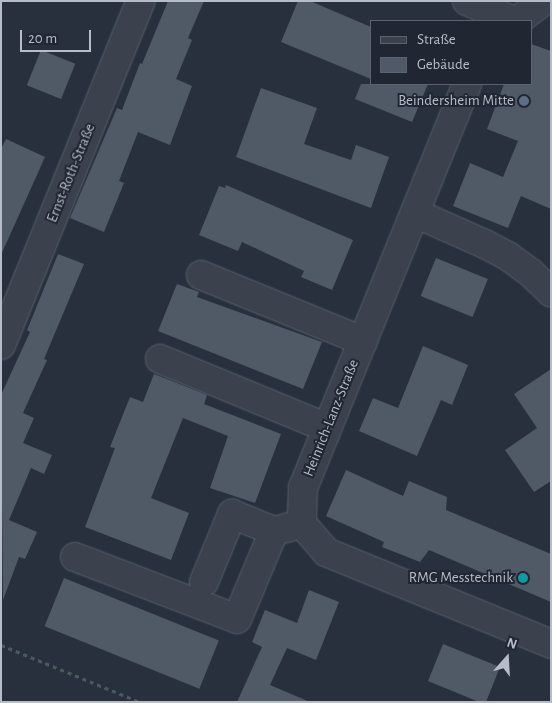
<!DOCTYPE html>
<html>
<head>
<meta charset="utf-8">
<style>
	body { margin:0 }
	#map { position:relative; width:552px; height:703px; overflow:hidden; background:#27303c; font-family:"Alegreya Sans",sans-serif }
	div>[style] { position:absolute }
	.building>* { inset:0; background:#505a67; transform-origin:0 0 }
	.path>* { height:3px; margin-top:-1.5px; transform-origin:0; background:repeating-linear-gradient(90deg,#495a5d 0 4px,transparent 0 8px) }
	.roads { filter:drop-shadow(0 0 1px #59606b) drop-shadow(0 0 1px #59606b) }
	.minor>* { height:28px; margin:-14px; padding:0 14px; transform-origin:14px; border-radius:14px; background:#3b424d }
	.dots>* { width:14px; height:14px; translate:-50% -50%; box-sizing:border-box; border:2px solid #202732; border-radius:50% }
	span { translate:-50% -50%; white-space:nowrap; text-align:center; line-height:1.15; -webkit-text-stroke:4px #202732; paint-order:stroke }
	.poi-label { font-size:15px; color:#b7bdc8 }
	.right { translate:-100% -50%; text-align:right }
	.street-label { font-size:15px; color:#b7bdc8 }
	.frame { position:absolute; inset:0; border:2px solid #b7bdc8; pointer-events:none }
	.legend { position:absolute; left:370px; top:20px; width:162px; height:65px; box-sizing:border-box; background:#202732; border:1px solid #5c636e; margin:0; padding:6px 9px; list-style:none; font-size:15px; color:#b7bdc8 }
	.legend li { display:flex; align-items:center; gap:10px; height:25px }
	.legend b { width:25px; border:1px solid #5c636e }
	.north { position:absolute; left:482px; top:633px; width:50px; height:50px; -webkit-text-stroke:4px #202732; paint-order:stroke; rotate:19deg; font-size:14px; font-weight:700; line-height:20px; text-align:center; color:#b7bdc8 }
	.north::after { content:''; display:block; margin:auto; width:18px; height:22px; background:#b7bdc8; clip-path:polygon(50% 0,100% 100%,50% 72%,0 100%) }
	.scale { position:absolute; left:20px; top:30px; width:71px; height:22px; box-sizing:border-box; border:2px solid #b7bdc8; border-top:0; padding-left:6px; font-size:15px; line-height:18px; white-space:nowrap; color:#b7bdc8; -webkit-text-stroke:4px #202732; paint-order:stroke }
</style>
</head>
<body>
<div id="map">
	<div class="building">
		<div style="clip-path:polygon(168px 1px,204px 1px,188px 38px,192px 40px,176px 79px,192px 86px,170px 145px,138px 132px,119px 181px,124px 183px,104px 232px,70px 218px,117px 108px,122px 110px,140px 63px,142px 64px)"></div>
		<div style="clip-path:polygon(298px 1px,310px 1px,371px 27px,371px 79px,281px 42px)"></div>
		<div style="clip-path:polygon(531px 44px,551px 51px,551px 209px,521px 196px,508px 228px,453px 206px,470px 163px,503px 177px,518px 141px,487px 129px,504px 84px,531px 84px)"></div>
		<div style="left:41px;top:50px;width:37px;height:38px;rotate:22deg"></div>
		<div style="clip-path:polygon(361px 84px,428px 84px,412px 122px,355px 99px)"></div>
		<div style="clip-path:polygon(261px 88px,317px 108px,304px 144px,351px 160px,356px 145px,389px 157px,371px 208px,236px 157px)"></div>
		<div style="clip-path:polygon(6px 139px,45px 157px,1px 255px,1px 149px)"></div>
		<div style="clip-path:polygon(226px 185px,353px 240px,332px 290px,301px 277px,304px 271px,242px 242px,238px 251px,199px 235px,219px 186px,225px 188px)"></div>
		<div style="clip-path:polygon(58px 254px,84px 264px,44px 359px,47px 360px,23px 413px,34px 418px,23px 443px,52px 455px,44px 474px,31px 468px,9px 520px,37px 532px,25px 559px,19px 557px,3px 600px,1px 395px,30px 332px,27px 330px)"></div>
		<div style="left:436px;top:258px;width:56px;height:41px;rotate:22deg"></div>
		<div style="clip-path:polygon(177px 284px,199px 292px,197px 297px,322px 342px,303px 389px,158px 331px)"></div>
		<div style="clip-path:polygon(423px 346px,468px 365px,452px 405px,441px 400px,417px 456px,359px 431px,373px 398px,398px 408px)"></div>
		<div style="clip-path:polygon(551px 369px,551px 481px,534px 492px,505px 450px,537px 428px,514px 394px)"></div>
		<div style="clip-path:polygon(154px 374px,207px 395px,204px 404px,281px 434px,255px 503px,210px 488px,228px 436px,183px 418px,151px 498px,189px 513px,171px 560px,85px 527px,115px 448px,110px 447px,130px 397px,143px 402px)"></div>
		<div style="clip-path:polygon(346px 470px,403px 496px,409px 481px,447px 497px,446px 510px,551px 554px,551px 602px,429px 550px,420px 562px,382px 547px,384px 542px,326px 516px)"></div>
		<div style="left:64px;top:578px;width:167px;height:52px;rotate:22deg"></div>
		<div style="clip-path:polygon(309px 590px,339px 602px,316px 660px,287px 648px,270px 685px,310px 702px,237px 702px,262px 647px,252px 642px,265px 610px,297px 623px)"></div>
		<div style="clip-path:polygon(443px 644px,500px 667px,486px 702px,479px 702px,428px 681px)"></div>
	</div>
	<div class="path">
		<div style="left:1px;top:645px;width:150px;rotate:22.3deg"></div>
	</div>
	<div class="roads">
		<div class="minor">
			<div style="left:467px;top:1px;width:51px;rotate:23.1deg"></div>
			<div style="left:517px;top:21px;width:34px;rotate:-37deg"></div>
			<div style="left:467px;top:84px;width:435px;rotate:112.1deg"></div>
			<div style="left:303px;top:487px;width:37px;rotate:92deg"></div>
			<div style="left:302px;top:524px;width:37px;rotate:49deg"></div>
			<div style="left:326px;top:552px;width:243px;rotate:22.2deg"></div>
			<div style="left:415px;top:213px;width:77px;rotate:23.9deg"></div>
			<div style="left:485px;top:244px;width:27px;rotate:28deg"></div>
			<div style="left:509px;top:257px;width:27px;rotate:36deg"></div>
			<div style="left:531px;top:273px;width:28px;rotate:44deg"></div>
			<div style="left:201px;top:275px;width:175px;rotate:22.2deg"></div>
			<div style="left:1px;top:345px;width:371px;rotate:-67.9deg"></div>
			<div style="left:160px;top:359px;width:181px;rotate:22.4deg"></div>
			<div style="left:75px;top:557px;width:173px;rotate:20.9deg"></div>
			<div style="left:237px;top:619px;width:95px;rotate:-67.2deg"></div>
			<div style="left:204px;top:582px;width:74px;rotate:-67.6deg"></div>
			<div style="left:232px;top:514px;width:45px;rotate:22deg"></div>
			<div style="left:274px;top:531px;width:16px;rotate:-14deg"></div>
		</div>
	</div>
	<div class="dots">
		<div style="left:524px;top:101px;background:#5c6f8a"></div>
		<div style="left:523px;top:578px;background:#0f9aa8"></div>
	</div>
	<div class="poi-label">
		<span class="right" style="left:514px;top:101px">Beindersheim Mitte</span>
		<span class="right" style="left:513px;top:578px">RMG Messtechnik</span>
	</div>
	<div class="street-label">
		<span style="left:71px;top:173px;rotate:-68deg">Ernst-Roth-Straße</span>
		<span style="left:331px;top:418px;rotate:-68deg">Heinrich-Lanz-Straße</span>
	</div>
	<div class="frame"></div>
	<ul class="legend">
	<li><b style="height:6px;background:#3b424d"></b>Straße</li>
	<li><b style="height:14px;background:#505a67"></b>Gebäude</li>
	</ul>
	<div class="north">N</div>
	<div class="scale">20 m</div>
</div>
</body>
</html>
